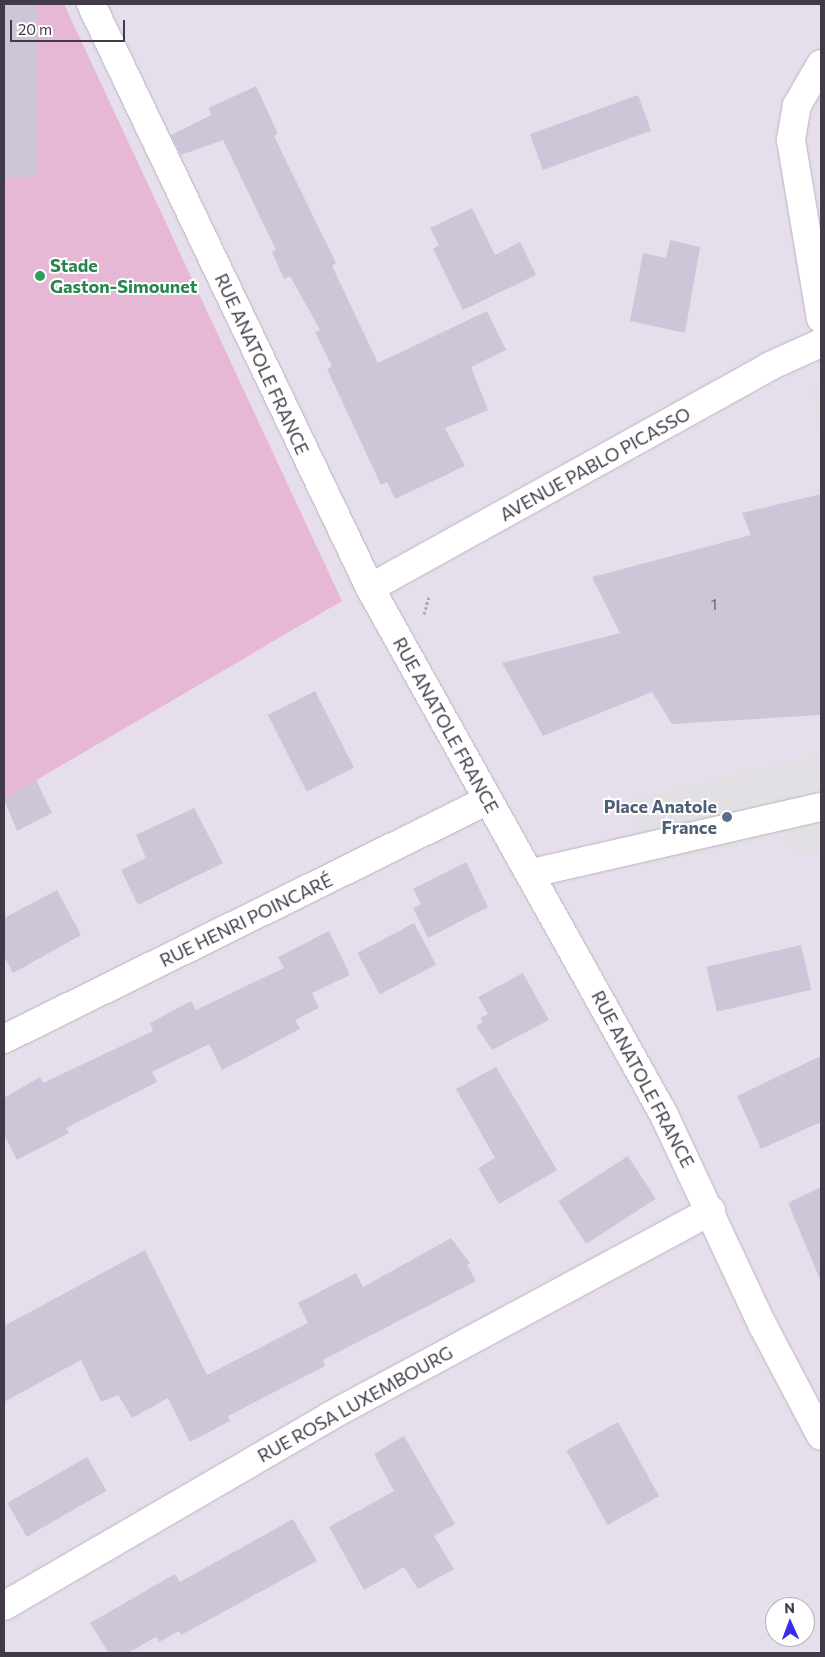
<!DOCTYPE html>
<html>
<head>
<meta charset="utf-8">
<style>
	body { margin:0 }
	#map { position:relative; width:825px; height:1657px; overflow:hidden; background:#f1ecf5; font-family:Commissioner,sans-serif }
	div>[style] { position:absolute }
	.residential>* { inset:0; background:#e7deec }
	.green>* { inset:0; background:#e6b8d5 }
	.parking>* { inset:0; background:#e2e0e4 }
	.building>* { inset:0; background:#cfc5d9; transform-origin:0 0 }
	.path>* { height:3px; margin-top:-1.5px; transform-origin:0; background:repeating-linear-gradient(90deg,#b3a1c1 0 2.5px,transparent 0 5px) }
	.roads { filter:drop-shadow(0 0 1px #bbb2c3) drop-shadow(0 0 1px #bbb2c3) }
	.minor>* { height:28px; margin:-14px; padding:0 14px; transform-origin:14px; border-radius:14px; background:#fff }
	.dots>* { width:14px; height:14px; translate:-50% -50%; box-sizing:border-box; border:2px solid #fff; border-radius:50% }
	span { translate:-50% -50%; white-space:nowrap; text-align:center; line-height:1.15; -webkit-text-stroke:4px #fff; paint-order:stroke }
	.number-label { font-size:15px; color:#655d6d }
	.number-label span { -webkit-text-stroke-width:0 }
	.leisure-label { font-size:18px; color:#27864d; font-weight:700 }
	.left { translate:0 -50%; text-align:left }
	.street-label { font-size:18px; color:#423a49 }
	.service-label { font-size:18px; color:#4e5e75; font-weight:700 }
	.right { translate:-100% -50%; text-align:right }
	.frame { position:absolute; inset:0; border:5px solid #423a49; pointer-events:none }
	.north { position:absolute; left:765px; top:1597px; width:50px; height:50px; box-sizing:border-box; background:#fff; border:1px solid #b3b0b6; border-radius:50%; rotate:358deg; font-size:14px; font-weight:700; line-height:20px; text-align:center; color:#423a49 }
	.north::after { content:''; display:block; margin:auto; width:18px; height:22px; background:#392cec; clip-path:polygon(50% 0,100% 100%,50% 72%,0 100%) }
	.scale { position:absolute; left:10px; top:20px; width:115px; height:22px; box-sizing:border-box; border:2px solid #423a49; border-top:0; padding-left:6px; font-size:15px; line-height:18px; white-space:nowrap; color:#423a49; -webkit-text-stroke:4px #fff; paint-order:stroke }
</style>
</head>
<body>
<div id="map">
	<div class="residential">
		<div style="clip-path:polygon(evenodd,4px 4px,821px 4px,821px 1653px,4px 1653px,4px 4px,775px 1607px,805px 1607px,805px 1637px,775px 1637px,775px 1607px)"></div>
	</div>
	<div class="green">
		<div style="clip-path:polygon(4px 4px,64px 4px,342px 601px,4px 799px)"></div>
	</div>
	<div class="parking">
		<div style="clip-path:polygon(821px 386px,821px 437px,810px 388px)"></div>
		<div style="clip-path:polygon(821px 753px,821px 851px,791px 858px,785px 835px,645px 867px,629px 799px)"></div>
	</div>
	<div class="building">
		<div style="left:4px;top:4px;width:33px;height:174px"></div>
		<div style="clip-path:polygon(256px 86px,278px 134px,274px 136px,336px 263px,332px 266px,378px 363px,487px 311px,506px 350px,471px 367px,488px 410px,445px 428px,465px 466px,395px 499px,387px 482px,381px 485px,327px 369px,332px 366px,315px 332px,320px 330px,290px 276px,284px 279px,272px 252px,276px 250px,223px 140px,181px 155px,171px 135px,211px 115px,209px 108px)"></div>
		<div style="left:638px;top:95px;width:38px;height:115px;rotate:70deg"></div>
		<div style="clip-path:polygon(472px 208px,495px 255px,520px 242px,536px 275px,463px 310px,433px 249px,439px 245px,430px 228px)"></div>
		<div style="clip-path:polygon(670px 240px,700px 247px,685px 333px,630px 321px,643px 253px,666px 258px)"></div>
		<div style="clip-path:polygon(821px 494px,821px 715px,672px 724px,652px 692px,543px 736px,502px 663px,620px 633px,592px 577px,751px 535px,742px 513px)"></div>
		<div style="left:315px;top:691px;width:86px;height:53px;rotate:63deg"></div>
		<div style="clip-path:polygon(36px 780px,52px 813px,17px 831px,4px 799px)"></div>
		<div style="clip-path:polygon(194px 808px,223px 863px,138px 905px,121px 870px,146px 858px,136px 835px)"></div>
		<div style="clip-path:polygon(466px 862px,488px 907px,428px 938px,413px 908px,421px 904px,413px 889px)"></div>
		<div style="clip-path:polygon(57px 890px,81px 935px,13px 973px,4px 956px,4px 918px)"></div>
		<div style="left:414px;top:923px;width:47px;height:64px;rotate:62deg"></div>
		<div style="clip-path:polygon(329px 931px,350px 975px,312px 993px,319px 1008px,295px 1020px,300px 1029px,222px 1070px,209px 1044px,152px 1072px,157px 1082px,66px 1128px,69px 1133px,17px 1160px,4px 1134px,4px 1098px,40px 1077px,43px 1083px,153px 1031px,150px 1023px,191px 1001px,196px 1010px,284px 968px,278px 957px)"></div>
		<div style="left:801px;top:945px;width:46px;height:97px;rotate:77deg"></div>
		<div style="clip-path:polygon(523px 973px,549px 1020px,492px 1050px,476px 1026px,483px 1022px,480px 1018px,488px 1014px,478px 997px)"></div>
		<div style="clip-path:polygon(821px 1056px,821px 1122px,761px 1149px,737px 1096px)"></div>
		<div style="clip-path:polygon(496px 1067px,557px 1170px,499px 1204px,478px 1168px,495px 1158px,456px 1089px)"></div>
		<div style="left:628px;top:1156px;width:51px;height:83px;rotate:57deg"></div>
		<div style="clip-path:polygon(821px 1187px,821px 1282px,788px 1203px)"></div>
		<div style="clip-path:polygon(451px 1238px,470px 1263px,467px 1265px,476px 1281px,323px 1360px,325px 1366px,228px 1416px,230px 1421px,190px 1442px,168px 1398px,132px 1418px,118px 1395px,101px 1402px,81px 1360px,4px 1402px,4px 1326px,145px 1250px,207px 1375px,308px 1323px,298px 1303px,356px 1273px,363px 1287px)"></div>
		<div style="left:618px;top:1422px;width:85px;height:59px;rotate:61deg"></div>
		<div style="clip-path:polygon(404px 1436px,455px 1524px,434px 1536px,454px 1569px,418px 1589px,404px 1567px,364px 1590px,329px 1527px,394px 1491px,374px 1454px)"></div>
		<div style="left:87px;top:1457px;width:39px;height:92px;rotate:60deg"></div>
		<div style="clip-path:polygon(293px 1519px,317px 1561px,181px 1635px,179px 1631px,159px 1642px,156px 1637px,128px 1653px,109px 1653px,90px 1623px,175px 1574px,180px 1582px)"></div>
	</div>
	<div class="path">
		<div style="left:424px;top:614px;width:19px;rotate:-74deg"></div>
	</div>
	<div class="roads">
		<div class="minor">
			<div style="left:91px;top:4px;width:647px;rotate:64.46deg"></div>
			<div style="left:370px;top:588px;width:603px;rotate:60.84deg"></div>
			<div style="left:664px;top:1115px;width:233px;rotate:64.9deg"></div>
			<div style="left:763px;top:1326px;width:124px;rotate:62.2deg"></div>
			<div style="left:821px;top:64px;width:48px;rotate:120.3deg"></div>
			<div style="left:797px;top:105px;width:36px;rotate:100deg"></div>
			<div style="left:791px;top:140px;width:181px;rotate:80.5deg"></div>
			<div style="left:370px;top:588px;width:457px;rotate:-29deg"></div>
			<div style="left:770px;top:366px;width:56px;rotate:-24.3deg"></div>
			<div style="left:532px;top:873px;width:296px;rotate:-12.9deg"></div>
			<div style="left:4px;top:1039px;width:540px;rotate:-26.28deg"></div>
			<div style="left:4px;top:1606px;width:377px;rotate:-30.2deg"></div>
			<div style="left:330px;top:1416px;width:433px;rotate:-28.3deg"></div>
		</div>
	</div>
	<div class="dots">
		<div style="left:40px;top:276px;background:#2e9e5b"></div>
		<div style="left:727px;top:817px;background:#5c6f8a"></div>
	</div>
	<div class="number-label">
		<span style="left:714px;top:605px">1</span>
	</div>
	<div class="leisure-label">
		<span class="left" style="left:50px;top:276px">Stade<br>Gaston-Simounet</span>
	</div>
	<div class="street-label">
		<span style="left:262px;top:364px;rotate:65deg">RUE ANATOLE FRANCE</span>
		<span style="left:595px;top:464px;rotate:-29deg">AVENUE PABLO PICASSO</span>
		<span style="left:446px;top:725px;rotate:61deg">RUE ANATOLE FRANCE</span>
		<span style="left:246px;top:920px;rotate:-26deg">RUE HENRI POINCARÉ</span>
		<span style="left:643px;top:1079px;rotate:62deg">RUE ANATOLE FRANCE</span>
		<span style="left:355px;top:1404px;rotate:-29deg">RUE ROSA LUXEMBOURG</span>
	</div>
	<div class="service-label">
		<span class="right" style="left:717px;top:817px">Place Anatole<br>France</span>
	</div>
	<div class="frame"></div>
	<div class="north">N</div>
	<div class="scale">20 m</div>
</div>
</body>
</html>
